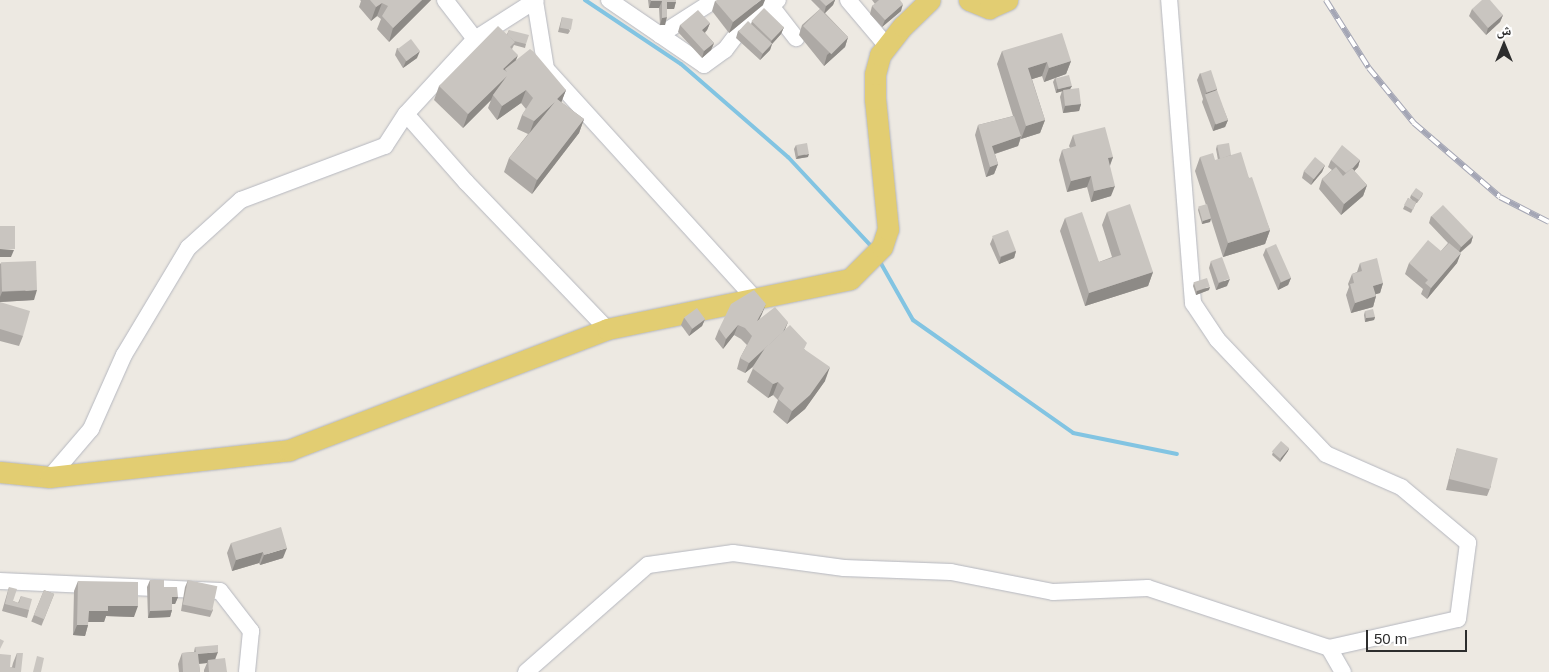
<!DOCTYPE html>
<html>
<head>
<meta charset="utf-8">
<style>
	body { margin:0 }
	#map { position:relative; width:1549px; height:672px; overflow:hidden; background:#ede9e2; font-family:Arial,"Noto Naskh Arabic",sans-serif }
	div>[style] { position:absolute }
	.stream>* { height:4px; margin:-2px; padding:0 2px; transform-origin:2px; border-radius:2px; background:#82c4e2 }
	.roads { filter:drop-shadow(0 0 1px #b5b7bf) drop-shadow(0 0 1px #b5b7bf) }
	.minor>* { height:16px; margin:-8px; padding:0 8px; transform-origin:8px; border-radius:8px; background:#fff }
	.major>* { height:21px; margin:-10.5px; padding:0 10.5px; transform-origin:10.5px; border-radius:10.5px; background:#e2cd72 }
	.rail>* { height:5.5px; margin-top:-2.75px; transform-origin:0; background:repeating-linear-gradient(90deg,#fff 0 11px,#a4a6b5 0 22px); box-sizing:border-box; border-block:1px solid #a4a6b5 }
	.wall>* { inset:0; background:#ada9a5; transform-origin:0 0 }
	.shaded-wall>* { inset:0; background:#8d8a86 }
	.building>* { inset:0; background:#c9c5c0; transform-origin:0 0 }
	span { translate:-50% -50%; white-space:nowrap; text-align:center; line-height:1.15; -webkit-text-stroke:4.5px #fff; paint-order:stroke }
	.north { position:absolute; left:1479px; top:20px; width:50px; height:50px; -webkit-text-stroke:4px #fff; paint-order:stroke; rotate:0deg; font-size:14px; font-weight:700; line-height:20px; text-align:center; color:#2d2d2d }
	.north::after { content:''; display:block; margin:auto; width:18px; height:22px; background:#2d2d2d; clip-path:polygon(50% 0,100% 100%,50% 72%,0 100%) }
	.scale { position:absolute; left:1366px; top:630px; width:101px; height:22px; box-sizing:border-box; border:2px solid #2d2d2d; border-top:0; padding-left:6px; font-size:15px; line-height:18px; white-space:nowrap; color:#2d2d2d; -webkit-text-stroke:4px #fff; paint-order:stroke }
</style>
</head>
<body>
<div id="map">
	<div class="stream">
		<div style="left:585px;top:0;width:115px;rotate:33.7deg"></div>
		<div style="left:681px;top:64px;width:142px;rotate:41deg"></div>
		<div style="left:788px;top:157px;width:123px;rotate:47deg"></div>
		<div style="left:879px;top:260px;width:69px;rotate:60.5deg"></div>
		<div style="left:913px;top:320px;width:196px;rotate:35.2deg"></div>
		<div style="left:1073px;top:433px;width:106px;rotate:11.4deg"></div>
	</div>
	<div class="roads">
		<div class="minor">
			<div style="left:445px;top:0;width:49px;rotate:52.4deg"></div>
			<div style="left:609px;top:0;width:115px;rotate:34.4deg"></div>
			<div style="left:704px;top:65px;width:26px;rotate:-36deg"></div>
			<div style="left:725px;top:50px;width:31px;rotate:-53deg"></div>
			<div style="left:744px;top:25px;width:42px;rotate:-36.3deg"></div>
			<div style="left:848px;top:0;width:59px;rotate:49.8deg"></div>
			<div style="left:535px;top:1px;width:69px;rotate:80.8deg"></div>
			<div style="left:546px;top:69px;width:311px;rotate:47.7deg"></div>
			<div style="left:771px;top:6px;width:41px;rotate:52deg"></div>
			<div style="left:660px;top:35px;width:65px;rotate:-32.5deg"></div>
			<div style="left:406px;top:114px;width:91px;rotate:48.6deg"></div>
			<div style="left:466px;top:182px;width:204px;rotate:46.2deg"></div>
			<div style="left:50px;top:477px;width:63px;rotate:-49.5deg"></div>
			<div style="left:91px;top:429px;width:81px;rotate:-66deg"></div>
			<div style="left:124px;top:355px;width:125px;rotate:-59.1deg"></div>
			<div style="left:188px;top:248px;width:72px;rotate:-42.2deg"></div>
			<div style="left:241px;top:200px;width:154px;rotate:-20.6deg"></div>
			<div style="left:385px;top:146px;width:38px;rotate:-57deg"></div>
			<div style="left:406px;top:114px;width:102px;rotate:-47.4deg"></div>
			<div style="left:475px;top:39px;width:72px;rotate:-32.6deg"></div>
			<div style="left:0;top:581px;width:220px;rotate:2.6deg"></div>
			<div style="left:220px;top:591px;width:51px;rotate:52.2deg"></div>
			<div style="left:251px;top:631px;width:41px;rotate:95.6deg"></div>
			<div style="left:1329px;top:648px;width:28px;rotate:60deg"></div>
			<div style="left:526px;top:672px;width:162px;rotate:-41.3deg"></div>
			<div style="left:648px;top:565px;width:86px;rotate:-8deg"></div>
			<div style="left:733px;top:553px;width:112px;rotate:7.7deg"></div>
			<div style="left:844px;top:568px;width:107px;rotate:2.1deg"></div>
			<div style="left:951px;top:572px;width:104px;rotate:11.1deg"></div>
			<div style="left:1053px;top:592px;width:95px;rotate:-2.4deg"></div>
			<div style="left:1148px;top:588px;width:191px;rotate:18.3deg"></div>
			<div style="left:1329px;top:648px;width:132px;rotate:-12.7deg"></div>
			<div style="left:1458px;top:619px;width:77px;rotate:-82.5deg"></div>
			<div style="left:1468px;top:543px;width:87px;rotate:-140.1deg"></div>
			<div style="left:1401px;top:487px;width:82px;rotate:-156.3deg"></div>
			<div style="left:1326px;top:454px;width:158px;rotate:-133.5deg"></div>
			<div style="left:1217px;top:339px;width:43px;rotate:-123.7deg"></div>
			<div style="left:1193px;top:303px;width:304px;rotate:-94.5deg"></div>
		</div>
		<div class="major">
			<div style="left:969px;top:0;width:22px;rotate:22deg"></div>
			<div style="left:989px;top:8px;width:20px;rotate:-24deg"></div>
			<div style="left:0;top:472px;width:50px;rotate:5.7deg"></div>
			<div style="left:50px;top:477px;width:241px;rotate:-6.4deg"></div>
			<div style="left:289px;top:450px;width:340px;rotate:-20.8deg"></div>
			<div style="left:607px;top:329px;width:248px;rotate:-11.6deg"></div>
			<div style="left:850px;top:279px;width:45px;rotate:-45deg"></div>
			<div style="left:882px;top:247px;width:19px;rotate:-72deg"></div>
			<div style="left:888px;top:229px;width:131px;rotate:-95.7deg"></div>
			<div style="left:875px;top:99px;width:25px;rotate:-90deg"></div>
			<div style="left:875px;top:74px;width:20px;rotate:-75deg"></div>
			<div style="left:880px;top:55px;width:37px;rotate:-52deg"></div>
			<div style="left:903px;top:26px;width:37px;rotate:-44deg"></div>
		</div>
	</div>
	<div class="rail">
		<div style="left:1326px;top:0;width:80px;rotate:57.7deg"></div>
		<div style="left:1369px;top:68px;width:71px;rotate:50.7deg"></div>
		<div style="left:1414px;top:123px;width:113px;rotate:40.7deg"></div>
		<div style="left:1500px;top:197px;width:55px;rotate:27deg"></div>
	</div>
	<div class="wall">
		<div style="clip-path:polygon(360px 0,431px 0,389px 42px,377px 29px,381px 19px,377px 16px,371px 21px,359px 7px,361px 1px)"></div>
		<div style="clip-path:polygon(648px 0,676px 0,674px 9px,667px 9px,665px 25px,660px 25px,659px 8px,649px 8px)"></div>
		<div style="clip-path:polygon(811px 0,835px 0,833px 5px,825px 13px,848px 37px,845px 47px,824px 66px,799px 35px,802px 25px,820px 9px)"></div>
		<div style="clip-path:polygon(872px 0,900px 0,901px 11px,882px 27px,870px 14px,872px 6px,875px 4px)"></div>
		<div style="clip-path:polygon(715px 1px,763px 5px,729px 33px,712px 11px)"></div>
		<div style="clip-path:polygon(1472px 9px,1503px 15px,1500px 22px,1486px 35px,1469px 16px)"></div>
		<div style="clip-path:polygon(562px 17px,570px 31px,568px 34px,558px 32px)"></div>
		<div style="clip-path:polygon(752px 21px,784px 27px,781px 34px,772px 44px,770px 50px,760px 60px,736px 38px,738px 31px,751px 24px)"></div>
		<div style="clip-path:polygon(710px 23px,707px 30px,705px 33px,714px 43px,711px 50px,702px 58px,678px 32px,680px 25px)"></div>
		<div style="clip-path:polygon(509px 30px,526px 44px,525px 48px,514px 45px,512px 49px,516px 61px,566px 90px,561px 102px,584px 119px,579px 133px,532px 194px,504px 172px,509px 158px,528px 134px,517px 129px,522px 115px,526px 109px,521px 103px,497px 120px,488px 108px,491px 100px,463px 128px,434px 100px,439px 86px,507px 34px)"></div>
		<div style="clip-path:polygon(397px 48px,417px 58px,403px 68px,395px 55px)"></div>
		<div style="clip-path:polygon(1002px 51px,1071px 61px,1066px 74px,1044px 82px,1042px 76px,1032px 79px,1045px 120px,1040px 133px,1021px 139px,1021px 138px,1018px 146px,995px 154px,998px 164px,994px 174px,986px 177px,975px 135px,978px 125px,1013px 116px,997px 64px)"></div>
		<div style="clip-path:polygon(1200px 73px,1217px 89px,1216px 91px,1228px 120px,1225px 127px,1213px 131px,1202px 102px,1203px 99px,1197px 80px)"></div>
		<div style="clip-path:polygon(1055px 78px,1072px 86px,1070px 89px,1081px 104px,1079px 111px,1063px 113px,1060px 97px,1062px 91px,1056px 93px,1053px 82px)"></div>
		<div style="clip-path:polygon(1073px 135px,1113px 157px,1110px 166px,1111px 196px,1091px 202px,1087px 187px,1067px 192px,1059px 160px,1062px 150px,1070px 148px,1069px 146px)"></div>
		<div style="clip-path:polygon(796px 145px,808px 157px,796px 159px,794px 149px)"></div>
		<div style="clip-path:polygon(1217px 145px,1231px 155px,1249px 178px,1270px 230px,1265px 244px,1223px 257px,1211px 219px,1210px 222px,1202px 224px,1198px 210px,1199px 207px,1206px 205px,1195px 171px,1200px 157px,1215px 160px,1218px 160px,1216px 149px)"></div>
		<div style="clip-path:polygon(1331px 160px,1360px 160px,1358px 167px,1354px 171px,1367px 185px,1363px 196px,1341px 215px,1319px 189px,1322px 179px,1332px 170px,1328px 167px)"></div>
		<div style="clip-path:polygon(1325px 165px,1322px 172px,1311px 185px,1302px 178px,1304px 171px)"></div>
		<div style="clip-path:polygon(1423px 193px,1422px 196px,1417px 203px,1416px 203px,1411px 213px,1403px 209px,1408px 198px,1413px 201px,1410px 198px,1411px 195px)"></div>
		<div style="clip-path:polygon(1107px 212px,1153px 272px,1148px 286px,1085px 306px,1060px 231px,1065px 218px,1099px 262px,1112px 257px,1102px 225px)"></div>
		<div style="clip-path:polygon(1431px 216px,1473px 236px,1471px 243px,1460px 253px,1457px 263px,1427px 299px,1421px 294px,1423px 289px,1405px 274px,1409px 263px,1441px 251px,1448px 243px,1429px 223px)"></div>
		<div style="clip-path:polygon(993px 237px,1016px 251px,1014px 258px,999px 264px,990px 244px)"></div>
		<div style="clip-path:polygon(1266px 248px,1291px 278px,1288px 285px,1278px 290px,1263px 255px)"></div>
		<div style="clip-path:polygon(1211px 261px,1227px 286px,1216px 290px,1209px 268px)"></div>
		<div style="clip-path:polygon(1px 263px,34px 300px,0 302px,23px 336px,19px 346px,0 341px,0 264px)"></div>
		<div style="clip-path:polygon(1360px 263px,1383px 283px,1380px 293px,1376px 294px,1376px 296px,1373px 307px,1351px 313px,1346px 295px,1349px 287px,1348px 284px,1352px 274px,1357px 272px)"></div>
		<div style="clip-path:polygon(1194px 282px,1209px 290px,1196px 295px,1193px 286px)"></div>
		<div style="clip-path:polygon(1365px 311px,1375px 317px,1374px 320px,1365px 322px,1364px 315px)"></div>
		<div style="clip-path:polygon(762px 314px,759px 319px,785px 330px,805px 350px,825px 381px,805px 409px,787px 424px,773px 412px,778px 400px,773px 395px,768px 398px,747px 382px,754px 366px,745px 373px,737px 369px,740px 358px,747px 345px,741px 339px,734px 335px,723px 349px,715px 339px,719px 329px)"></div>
		<div style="clip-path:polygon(684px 318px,705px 319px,702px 326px,689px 336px,681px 325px)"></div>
		<div style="clip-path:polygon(1289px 448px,1288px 451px,1280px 462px,1272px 455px,1273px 452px)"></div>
		<div style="clip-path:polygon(1457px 448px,1491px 486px,1487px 496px,1446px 490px,1454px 459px)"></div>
		<div style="clip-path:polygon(231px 543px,283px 558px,260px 565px,259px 563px,232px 571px,227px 553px)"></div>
		<div style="clip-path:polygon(150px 580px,164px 587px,178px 597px,175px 604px,172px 604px,172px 610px,170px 617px,148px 618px,147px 587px)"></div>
		<div style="clip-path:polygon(188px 580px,213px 610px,210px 617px,181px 611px,185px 587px)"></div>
		<div style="clip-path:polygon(78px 581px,134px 617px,106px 616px,104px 622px,88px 622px,88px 625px,85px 636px,73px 635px,74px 591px)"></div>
		<div style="clip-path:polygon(9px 587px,13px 601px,18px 603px,21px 596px,29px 610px,27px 618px,2px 611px)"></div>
		<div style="left:44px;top:590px;width:11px;height:34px;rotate:22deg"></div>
		<div style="clip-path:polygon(195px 647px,216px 659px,227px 672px,204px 672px,204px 670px,207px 663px,199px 664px,200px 672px,179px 672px,178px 664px,182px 653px,194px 652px)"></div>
		<div style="clip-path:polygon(17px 653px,21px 672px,10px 667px,12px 667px,13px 663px)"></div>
	</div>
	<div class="shaded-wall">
		<div style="clip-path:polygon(422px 0,431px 0,389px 42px,393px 28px)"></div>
		<div style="clip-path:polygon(761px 0,765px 0,763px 5px,729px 33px,733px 22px)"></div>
		<div style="clip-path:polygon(834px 0,835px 0,833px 5px,824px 14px,826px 6px)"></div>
		<div style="clip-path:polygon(651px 1px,662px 1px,659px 8px,649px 8px)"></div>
		<div style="clip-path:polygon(667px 2px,676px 2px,674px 9px,664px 9px)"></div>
		<div style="clip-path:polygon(382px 3px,377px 16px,371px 21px,376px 7px)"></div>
		<div style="clip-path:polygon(903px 4px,901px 11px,882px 27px,885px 20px)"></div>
		<div style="clip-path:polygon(1503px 15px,1500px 22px,1486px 35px,1488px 28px)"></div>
		<div style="clip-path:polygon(667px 17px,665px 25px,660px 25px,662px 18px)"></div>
		<div style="clip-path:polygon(710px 23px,707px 30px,700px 37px,702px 30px)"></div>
		<div style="clip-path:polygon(784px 27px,781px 34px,772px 44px,770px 50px,760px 60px,763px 53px,770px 46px,772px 39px)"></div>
		<div style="clip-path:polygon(848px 37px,845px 47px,824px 66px,827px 55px)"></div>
		<div style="clip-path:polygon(714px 43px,711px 50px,702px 58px,704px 51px)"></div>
		<div style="clip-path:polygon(420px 51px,417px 58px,403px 68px,406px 61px)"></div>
		<div style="clip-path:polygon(518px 55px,513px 68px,505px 69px,501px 80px,503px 69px)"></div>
		<div style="clip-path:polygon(1071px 61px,1066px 74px,1044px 82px,1049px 68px)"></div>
		<div style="clip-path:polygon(1047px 62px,1042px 76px,1023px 82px,1028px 68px)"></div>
		<div style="clip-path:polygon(507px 76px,493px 95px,491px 100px,463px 128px,468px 114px)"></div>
		<div style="clip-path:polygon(1072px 86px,1070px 89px,1056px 93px,1057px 89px)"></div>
		<div style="clip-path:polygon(1217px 89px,1214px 96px,1205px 96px,1206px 93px)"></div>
		<div style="clip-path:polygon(526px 90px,521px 103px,497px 120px,502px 106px)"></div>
		<div style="clip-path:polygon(566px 90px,561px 103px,557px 99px)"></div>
		<div style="clip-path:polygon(555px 102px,529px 135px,534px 121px)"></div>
		<div style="clip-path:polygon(1081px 104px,1079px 111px,1063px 113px,1065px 106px)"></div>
		<div style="clip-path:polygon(584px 119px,579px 133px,532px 194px,537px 180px)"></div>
		<div style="clip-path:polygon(1045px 120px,1040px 133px,1021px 139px,1026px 126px)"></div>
		<div style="clip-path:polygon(1228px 120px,1225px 127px,1213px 131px,1215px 124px)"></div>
		<div style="clip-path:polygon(1021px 136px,1018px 146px,988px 156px,992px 146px)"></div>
		<div style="clip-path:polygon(809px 154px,808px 157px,796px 159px,798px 156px)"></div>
		<div style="clip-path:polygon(1113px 157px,1109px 167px,1108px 158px)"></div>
		<div style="clip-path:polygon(1360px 160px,1358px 167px,1345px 181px,1347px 174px)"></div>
		<div style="clip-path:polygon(998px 164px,994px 174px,986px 177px,990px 167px)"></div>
		<div style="clip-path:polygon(1325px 165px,1322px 172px,1311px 185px,1314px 178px)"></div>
		<div style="clip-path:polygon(1091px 176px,1087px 187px,1067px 192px,1071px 181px)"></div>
		<div style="clip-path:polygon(1367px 185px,1363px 196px,1341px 215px,1344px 204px)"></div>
		<div style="clip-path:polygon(1115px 186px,1111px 196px,1091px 202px,1094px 191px)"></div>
		<div style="clip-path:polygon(1211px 218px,1210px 222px,1202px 224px,1203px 221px)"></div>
		<div style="clip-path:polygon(1270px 230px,1265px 244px,1223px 257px,1228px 243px)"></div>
		<div style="clip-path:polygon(1473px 236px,1471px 243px,1458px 254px,1461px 247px)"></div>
		<div style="clip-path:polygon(0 249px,14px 250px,11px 257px,0 257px)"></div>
		<div style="clip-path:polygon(1016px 251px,1014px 258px,999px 264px,1001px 257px)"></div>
		<div style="clip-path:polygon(1461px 253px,1457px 263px,1427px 299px,1431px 288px)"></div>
		<div style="clip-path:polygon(1153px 272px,1148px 286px,1085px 306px,1089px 293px)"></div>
		<div style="clip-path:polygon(1291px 278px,1288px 285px,1278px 290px,1280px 283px)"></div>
		<div style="clip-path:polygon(1230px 279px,1227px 286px,1216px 290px,1219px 283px)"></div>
		<div style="clip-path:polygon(1383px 283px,1380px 293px,1369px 296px,1373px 286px)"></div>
		<div style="clip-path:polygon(1210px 287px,1209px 290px,1196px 295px,1197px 291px)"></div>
		<div style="clip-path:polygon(37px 290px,34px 300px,0 302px,0 297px,2px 292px)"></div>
		<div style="clip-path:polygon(1376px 296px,1373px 307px,1351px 313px,1355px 303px)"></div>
		<div style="clip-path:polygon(766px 304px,762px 314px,753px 332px,757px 321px)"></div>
		<div style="clip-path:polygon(1375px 317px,1374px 320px,1365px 322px,1366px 318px)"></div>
		<div style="clip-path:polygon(705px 319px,702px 326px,689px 336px,692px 329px)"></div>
		<div style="clip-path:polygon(788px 322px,784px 332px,777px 346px,745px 373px,749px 363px)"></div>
		<div style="clip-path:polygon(738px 325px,734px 335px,723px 349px,726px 339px)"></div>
		<div style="clip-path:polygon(830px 367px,825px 381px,805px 409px,787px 424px,792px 411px)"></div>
		<div style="clip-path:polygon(778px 382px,773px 395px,768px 398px,773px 384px)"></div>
		<div style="clip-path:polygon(1289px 448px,1288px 451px,1280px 462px,1281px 458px)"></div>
		<div style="clip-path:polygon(287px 548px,283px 558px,260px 565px,264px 555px)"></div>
		<div style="clip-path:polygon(263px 552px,259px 563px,232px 571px,236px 560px)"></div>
		<div style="clip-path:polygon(172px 597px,178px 597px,175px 604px,170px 604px)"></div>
		<div style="clip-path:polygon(108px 606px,138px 606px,134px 617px,106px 616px,104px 622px,85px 622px,89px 611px)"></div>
		<div style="clip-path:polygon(172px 610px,170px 617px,148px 618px,150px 611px)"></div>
		<div style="clip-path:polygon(77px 625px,88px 625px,85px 636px,73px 635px)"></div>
		<div style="clip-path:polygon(218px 652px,214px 662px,208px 660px,207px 663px,195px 664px,198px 654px)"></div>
	</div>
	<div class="building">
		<div style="clip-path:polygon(370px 0,422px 0,393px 28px,382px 16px,388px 6px,382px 3px,376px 7px)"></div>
		<div style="clip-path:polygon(651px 0,676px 0,676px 2px,667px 2px,667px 17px,662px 18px,662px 1px,651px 1px)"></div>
		<div style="clip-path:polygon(717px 0,761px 0,733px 22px,715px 1px)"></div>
		<div style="clip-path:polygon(820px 0,834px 0,826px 6px)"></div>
		<div style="clip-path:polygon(879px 0,900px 0,903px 4px,885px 20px,872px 6px)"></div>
		<div style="clip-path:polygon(1482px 0,1490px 0,1503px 15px,1488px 28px,1472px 9px)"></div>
		<div style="left:764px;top:8px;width:28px;height:18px;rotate:44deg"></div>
		<div style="left:820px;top:9px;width:40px;height:24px;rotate:45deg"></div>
		<div style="clip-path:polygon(698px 10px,710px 23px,702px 30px,714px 43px,704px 51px,680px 25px)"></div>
		<div style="left:562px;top:17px;width:11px;height:11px;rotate:10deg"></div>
		<div style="left:748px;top:21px;width:33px;height:14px;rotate:43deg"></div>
		<div style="clip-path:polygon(498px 26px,515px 42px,510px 47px,518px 55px,503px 69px,507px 72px,505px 69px,530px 49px,534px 52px,566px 90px,557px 99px,584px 119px,537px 180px,509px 158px,555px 102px,534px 121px,522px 115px,533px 98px,526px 90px,502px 106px,493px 95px,507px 76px,468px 114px,439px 86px)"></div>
		<div style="clip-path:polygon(509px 30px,529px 35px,526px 44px,514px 41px,507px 35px)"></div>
		<div style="clip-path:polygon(1062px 33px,1071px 61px,1049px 68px,1047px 62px,1028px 68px,1045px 120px,1026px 126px,1002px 51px)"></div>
		<div style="left:411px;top:39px;width:15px;height:17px;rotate:53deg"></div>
		<div style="left:1211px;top:70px;width:20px;height:11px;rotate:72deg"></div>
		<div style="left:1069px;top:75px;width:11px;height:14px;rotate:75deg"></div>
		<div style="left:1079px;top:88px;width:16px;height:16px;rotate:83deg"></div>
		<div style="left:1217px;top:90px;width:32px;height:13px;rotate:70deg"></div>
		<div style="clip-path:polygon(1014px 116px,1021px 136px,992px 146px,998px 164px,990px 167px,978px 125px)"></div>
		<div style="clip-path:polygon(1105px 127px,1113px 157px,1108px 158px,1115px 186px,1094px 191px,1091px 176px,1071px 181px,1062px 150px,1076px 146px,1073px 135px)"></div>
		<div style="left:807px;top:143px;width:11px;height:11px;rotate:80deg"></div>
		<div style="clip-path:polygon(1229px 143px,1231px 155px,1220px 159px,1217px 145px)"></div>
		<div style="clip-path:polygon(1342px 145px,1360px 160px,1353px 168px,1352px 168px,1346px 173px,1331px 160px)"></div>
		<div style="clip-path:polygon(1241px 152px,1249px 178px,1252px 177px,1270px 230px,1228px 243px,1200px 157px,1213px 153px,1215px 160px)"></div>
		<div style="left:1315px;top:157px;width:13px;height:18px;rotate:39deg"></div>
		<div style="clip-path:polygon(1336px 167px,1343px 176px,1352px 168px,1367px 185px,1344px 204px,1322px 179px)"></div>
		<div style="clip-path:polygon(1416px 188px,1423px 193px,1419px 200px,1411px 195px)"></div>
		<div style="clip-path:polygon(1408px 198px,1416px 202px,1413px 210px,1404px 205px)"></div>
		<div style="clip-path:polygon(1130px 204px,1153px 272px,1089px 293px,1065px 218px,1082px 212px,1099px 262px,1121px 255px,1107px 212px)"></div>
		<div style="left:1207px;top:204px;width:15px;height:9px;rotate:74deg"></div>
		<div style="left:1443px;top:205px;width:43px;height:16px;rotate:46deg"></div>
		<div style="left:0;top:226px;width:15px;height:23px"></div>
		<div style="left:1008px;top:230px;width:22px;height:17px;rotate:69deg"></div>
		<div style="clip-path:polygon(1428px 240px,1441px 251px,1449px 243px,1461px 253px,1431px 288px,1425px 283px,1428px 280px,1409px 263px)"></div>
		<div style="left:1276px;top:244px;width:37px;height:11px;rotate:66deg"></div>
		<div style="left:1222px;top:257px;width:23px;height:12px;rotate:70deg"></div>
		<div style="clip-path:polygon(1377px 258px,1383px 283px,1373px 286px,1376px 296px,1355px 303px,1350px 284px,1354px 283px,1352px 274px,1362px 271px,1360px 263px)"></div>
		<div style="left:36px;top:261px;width:29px;height:35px;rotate:88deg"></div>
		<div style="left:1207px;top:278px;width:9px;height:14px;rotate:72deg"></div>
		<div style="clip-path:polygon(754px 290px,766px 304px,757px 321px,775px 307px,788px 322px,783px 332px,749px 363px,740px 358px,752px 336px,745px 328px,738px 325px,726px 339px,719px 329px,731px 304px)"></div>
		<div style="clip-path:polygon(0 302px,30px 311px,23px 336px,0 329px)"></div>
		<div style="left:697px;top:308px;width:14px;height:16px;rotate:54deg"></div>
		<div style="clip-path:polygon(1373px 309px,1375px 317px,1366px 318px,1365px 311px)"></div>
		<div style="clip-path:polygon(790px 325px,807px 343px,804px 349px,830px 367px,810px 395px,792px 411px,778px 399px,784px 388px,778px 382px,773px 384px,752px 368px,765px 348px)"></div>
		<div style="left:1281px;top:441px;width:11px;height:14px;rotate:41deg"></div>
		<div style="left:1457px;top:448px;width:42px;height:32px;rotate:14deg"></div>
		<div style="clip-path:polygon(281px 527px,287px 548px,264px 555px,263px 552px,236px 560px,231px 543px)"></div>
		<div style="clip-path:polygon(150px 580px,164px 580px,164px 587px,177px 587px,178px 597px,172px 597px,172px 610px,150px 611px)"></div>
		<div style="left:188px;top:580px;width:30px;height:25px;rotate:12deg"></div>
		<div style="clip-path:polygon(78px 581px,138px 582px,138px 606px,108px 606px,108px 611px,89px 611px,88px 625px,77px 625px)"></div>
		<div style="clip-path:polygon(9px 587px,17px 589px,13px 601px,19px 603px,21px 596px,32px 599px,29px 610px,5px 604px)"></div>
		<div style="left:44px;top:590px;width:11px;height:27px;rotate:22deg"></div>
		<div style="clip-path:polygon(0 639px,4px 641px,0 649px)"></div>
		<div style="clip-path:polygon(218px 645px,218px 652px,198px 654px,200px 672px,183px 672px,182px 653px,196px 652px,195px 647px)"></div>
		<div style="clip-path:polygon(17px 653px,23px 653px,21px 672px,0 672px,0 654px,11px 655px,10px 667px,15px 668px)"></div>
		<div style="clip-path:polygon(37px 656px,44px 658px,41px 672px,33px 672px)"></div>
		<div style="clip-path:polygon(225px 658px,227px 672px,209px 672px,208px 660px)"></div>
	</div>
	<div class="north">ش</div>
	<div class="scale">50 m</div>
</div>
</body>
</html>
